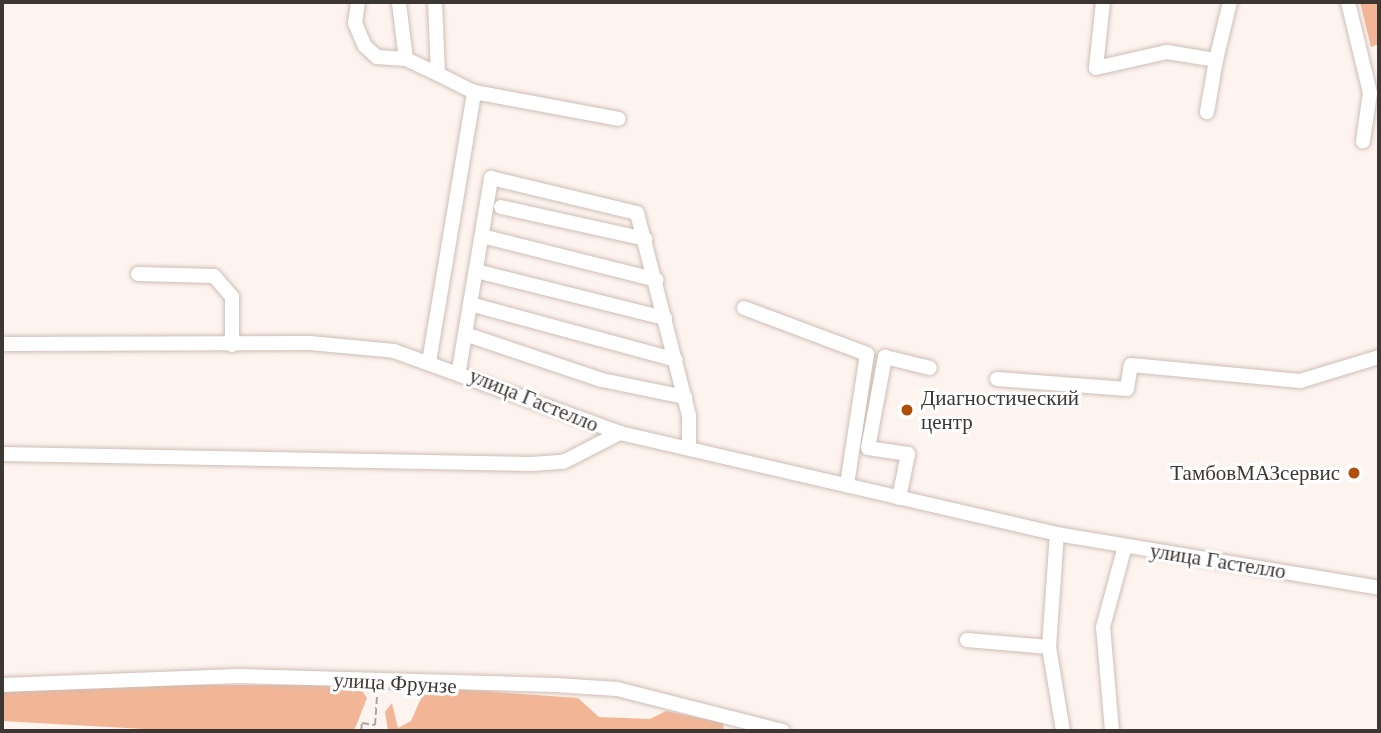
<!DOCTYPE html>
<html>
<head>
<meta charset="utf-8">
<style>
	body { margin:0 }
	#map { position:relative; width:1381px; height:733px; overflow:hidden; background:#fef4ef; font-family:"Times New Roman",serif }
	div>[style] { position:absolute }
	.green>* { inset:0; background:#f2b697 }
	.path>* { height:2px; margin-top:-1px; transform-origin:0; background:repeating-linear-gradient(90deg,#aea5a1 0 7px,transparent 0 10.5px) }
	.roads { filter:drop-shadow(0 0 2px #cebeb6) drop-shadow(0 0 2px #cebeb6) }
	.minor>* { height:14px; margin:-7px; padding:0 7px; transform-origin:7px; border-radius:7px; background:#fff }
	.dots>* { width:19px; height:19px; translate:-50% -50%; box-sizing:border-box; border:4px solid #fff; border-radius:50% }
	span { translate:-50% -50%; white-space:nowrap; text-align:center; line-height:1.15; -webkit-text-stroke:6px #fff; paint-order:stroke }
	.poi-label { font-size:21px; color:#3d3734 }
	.left { translate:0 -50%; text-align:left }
	.right { translate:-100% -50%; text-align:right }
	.street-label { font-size:21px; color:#3d3734 }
	.frame { position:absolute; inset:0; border:4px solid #3d3734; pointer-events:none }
</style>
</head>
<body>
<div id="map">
	<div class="green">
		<div style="clip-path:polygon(1360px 2px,1379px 2px,1379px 44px,1371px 47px)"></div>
		<div style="clip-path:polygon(132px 685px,358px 685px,367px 698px,354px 731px,179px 731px,2px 721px,2px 690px)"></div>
		<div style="clip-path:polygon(426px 687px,578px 698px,599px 717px,650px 719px,666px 711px,723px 723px,724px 731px,388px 731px,385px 712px,392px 703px,398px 728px,411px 721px)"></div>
	</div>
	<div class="path">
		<div style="left:361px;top:731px;width:8px;rotate:-83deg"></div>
		<div style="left:362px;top:723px;width:13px;rotate:9deg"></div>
		<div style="left:375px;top:725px;width:30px;rotate:-86deg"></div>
	</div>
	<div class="roads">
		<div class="minor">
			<div style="left:358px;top:2px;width:21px;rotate:98deg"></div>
			<div style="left:355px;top:23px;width:25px;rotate:67deg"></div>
			<div style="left:365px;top:46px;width:16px;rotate:43deg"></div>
			<div style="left:377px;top:57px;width:29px;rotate:4deg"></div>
			<div style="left:435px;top:2px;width:72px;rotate:87.6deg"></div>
			<div style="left:438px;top:74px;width:40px;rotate:26.6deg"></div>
			<div style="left:1103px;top:2px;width:66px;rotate:96.1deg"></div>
			<div style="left:1096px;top:68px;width:73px;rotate:-12.7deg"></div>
			<div style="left:1167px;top:52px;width:50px;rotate:9.3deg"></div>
			<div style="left:1216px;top:60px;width:53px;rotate:99.8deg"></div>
			<div style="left:1348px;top:2px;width:94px;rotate:76.4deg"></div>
			<div style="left:1370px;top:93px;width:49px;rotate:98.3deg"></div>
			<div style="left:399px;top:3px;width:56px;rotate:82.9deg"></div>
			<div style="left:406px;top:59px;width:35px;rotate:25deg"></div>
			<div style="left:1216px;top:60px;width:60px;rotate:-76.4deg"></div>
			<div style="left:501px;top:207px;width:148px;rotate:12.5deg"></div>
			<div style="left:482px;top:236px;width:180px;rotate:14.1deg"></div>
			<div style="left:476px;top:271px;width:195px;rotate:14deg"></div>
			<div style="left:138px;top:274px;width:76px;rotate:1.5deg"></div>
			<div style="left:214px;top:276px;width:28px;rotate:49deg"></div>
			<div style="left:232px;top:297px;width:48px;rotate:90deg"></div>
			<div style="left:470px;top:304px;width:213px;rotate:15.2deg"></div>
			<div style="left:744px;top:308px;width:131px;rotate:20.5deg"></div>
			<div style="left:867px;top:354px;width:133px;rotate:98.7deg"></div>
			<div style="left:465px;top:334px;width:145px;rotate:18.6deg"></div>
			<div style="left:602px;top:380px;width:85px;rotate:11.6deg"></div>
			<div style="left:2px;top:344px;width:308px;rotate:-0.2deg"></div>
			<div style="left:310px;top:343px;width:84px;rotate:5.4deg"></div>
			<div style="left:394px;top:351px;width:240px;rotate:19.9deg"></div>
			<div style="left:620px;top:433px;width:449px;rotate:13deg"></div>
			<div style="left:1057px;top:534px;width:326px;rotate:9.5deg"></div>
			<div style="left:429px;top:362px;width:274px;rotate:-80.5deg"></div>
			<div style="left:474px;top:92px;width:147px;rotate:10.5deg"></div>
			<div style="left:459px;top:370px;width:195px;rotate:-80.5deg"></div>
			<div style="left:491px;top:178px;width:150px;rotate:13.5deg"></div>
			<div style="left:637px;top:213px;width:209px;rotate:75.6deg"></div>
			<div style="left:689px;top:415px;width:33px;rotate:90deg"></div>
			<div style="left:997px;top:379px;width:130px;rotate:4.4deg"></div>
			<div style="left:1127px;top:389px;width:24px;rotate:-81deg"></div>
			<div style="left:1131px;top:365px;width:170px;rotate:5.4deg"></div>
			<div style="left:1300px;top:381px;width:83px;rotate:-16.9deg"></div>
			<div style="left:2px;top:454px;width:529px;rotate:1.08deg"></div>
			<div style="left:531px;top:464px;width:32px;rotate:-4deg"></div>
			<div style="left:563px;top:462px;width:64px;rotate:-27deg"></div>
			<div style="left:899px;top:498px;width:45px;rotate:-78.4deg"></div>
			<div style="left:908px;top:454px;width:40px;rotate:-171.5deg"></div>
			<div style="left:868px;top:448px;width:93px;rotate:-79.4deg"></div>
			<div style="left:885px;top:357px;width:46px;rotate:13.7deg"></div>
			<div style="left:967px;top:640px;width:82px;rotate:4.9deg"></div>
			<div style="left:1049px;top:647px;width:85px;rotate:80.5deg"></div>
			<div style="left:1049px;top:647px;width:113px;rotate:-86deg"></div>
			<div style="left:2px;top:685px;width:236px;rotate:-2.2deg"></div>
			<div style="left:238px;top:676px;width:318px;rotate:1.6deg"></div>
			<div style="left:556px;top:685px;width:61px;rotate:3.8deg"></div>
			<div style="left:617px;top:689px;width:171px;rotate:14.2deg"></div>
			<div style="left:1112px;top:731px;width:104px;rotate:-94.9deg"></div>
			<div style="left:1103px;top:627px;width:84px;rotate:-74.8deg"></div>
		</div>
	</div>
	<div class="dots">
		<div style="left:907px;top:410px;background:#af4f08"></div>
		<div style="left:1354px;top:473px;background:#af4f08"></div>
	</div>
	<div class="poi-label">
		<span class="left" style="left:921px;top:410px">Диагностический<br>центр</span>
		<span class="right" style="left:1340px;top:473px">ТамбовМАЗсервис</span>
	</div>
	<div class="street-label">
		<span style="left:534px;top:400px;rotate:22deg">улица Гастелло</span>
		<span style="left:1218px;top:561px;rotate:9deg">улица Гастелло</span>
		<span style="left:395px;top:683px;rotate:3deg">улица Фрунзе</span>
	</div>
	<div class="frame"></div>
</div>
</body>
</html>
